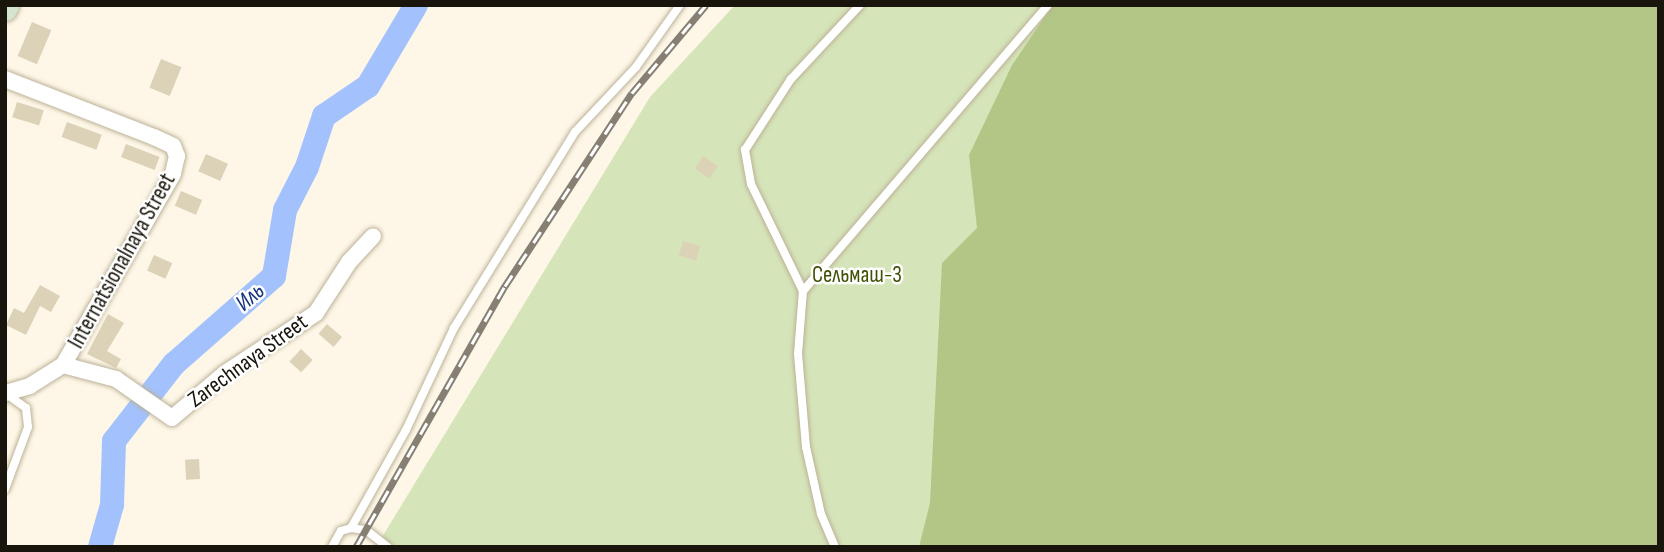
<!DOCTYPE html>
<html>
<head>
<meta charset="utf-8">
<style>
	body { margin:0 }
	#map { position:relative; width:1664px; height:552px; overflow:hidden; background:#fef7e7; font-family:"Sofia Sans Condensed",sans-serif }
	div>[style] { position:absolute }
	.green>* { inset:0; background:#d6e5b9 }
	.forest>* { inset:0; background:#b2c785 }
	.river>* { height:24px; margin:-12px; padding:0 12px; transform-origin:12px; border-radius:12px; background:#a3c2fd }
	.building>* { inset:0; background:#dcd2b7; transform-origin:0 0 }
	.roads { filter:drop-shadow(0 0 2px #bcb298) drop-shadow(0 0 2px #bcb298) }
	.lane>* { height:8px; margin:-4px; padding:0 4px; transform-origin:4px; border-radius:4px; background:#fff }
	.street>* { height:16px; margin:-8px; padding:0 8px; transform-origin:8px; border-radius:8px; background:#fff }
	.secondary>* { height:23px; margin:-11.5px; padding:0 11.5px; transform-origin:11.5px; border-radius:11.5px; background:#d5e4ce }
	.rail>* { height:7px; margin-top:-3.5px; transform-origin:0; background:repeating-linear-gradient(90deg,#fff 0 13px,#858073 0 26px); box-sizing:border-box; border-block:2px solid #858073 }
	span { translate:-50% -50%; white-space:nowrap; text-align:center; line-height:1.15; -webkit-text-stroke:5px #fff; paint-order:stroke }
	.street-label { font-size:23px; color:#19150c }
	.park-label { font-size:23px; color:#405104 }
	.water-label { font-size:24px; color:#18377b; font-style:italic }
	.frame { position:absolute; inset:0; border:7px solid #19150c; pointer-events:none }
</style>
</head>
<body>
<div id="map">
	<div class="green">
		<div style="clip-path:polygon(735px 5px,1073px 5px,1079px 547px,376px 547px,650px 97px)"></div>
	</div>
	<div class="forest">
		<div style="clip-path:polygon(1053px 5px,1659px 5px,1659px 547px,919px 547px,930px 503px,942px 263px,977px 228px,969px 155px,1012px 65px)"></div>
	</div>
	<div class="river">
		<div style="left:100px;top:547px;width:44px;rotate:-74.1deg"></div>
		<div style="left:112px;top:505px;width:64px;rotate:-88.2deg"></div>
		<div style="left:114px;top:441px;width:98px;rotate:-52.1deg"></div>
		<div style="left:174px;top:364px;width:133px;rotate:-41.3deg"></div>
		<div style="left:274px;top:276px;width:67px;rotate:-80.5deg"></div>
		<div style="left:285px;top:210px;width:48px;rotate:-62.9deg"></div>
		<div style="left:307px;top:167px;width:54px;rotate:-71.6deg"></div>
		<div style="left:324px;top:116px;width:53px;rotate:-34.3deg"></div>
		<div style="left:368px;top:86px;width:94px;rotate:-59.3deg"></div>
	</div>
	<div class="building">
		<div style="left:32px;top:22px;width:21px;height:37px;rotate:23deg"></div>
		<div style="left:161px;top:59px;width:22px;height:31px;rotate:22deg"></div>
		<div style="left:17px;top:102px;width:28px;height:16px;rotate:17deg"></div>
		<div style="left:67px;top:122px;width:37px;height:16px;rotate:20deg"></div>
		<div style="left:126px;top:144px;width:36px;height:14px;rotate:21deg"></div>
		<div style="left:206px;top:154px;width:24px;height:19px;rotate:24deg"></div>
		<div style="left:703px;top:156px;width:18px;height:15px;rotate:34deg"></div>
		<div style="left:181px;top:191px;width:23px;height:16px;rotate:23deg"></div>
		<div style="left:683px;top:241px;width:18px;height:15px;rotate:16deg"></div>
		<div style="left:154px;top:255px;width:20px;height:17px;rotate:24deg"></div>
		<div style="clip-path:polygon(40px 285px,60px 296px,51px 312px,40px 306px,26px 335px,6px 325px,14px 308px,24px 313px)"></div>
		<div style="clip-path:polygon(108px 314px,124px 323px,107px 351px,121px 359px,116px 368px,87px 354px)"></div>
		<div style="left:327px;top:324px;width:20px;height:13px;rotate:41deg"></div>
		<div style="left:301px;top:349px;width:16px;height:17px;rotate:43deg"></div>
		<div style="left:199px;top:459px;width:20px;height:14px;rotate:87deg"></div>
	</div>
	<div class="roads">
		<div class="lane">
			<div style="left:803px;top:291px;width:119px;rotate:-115.9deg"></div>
			<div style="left:751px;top:184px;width:35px;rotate:-100deg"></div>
			<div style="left:745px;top:150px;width:85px;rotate:-57.1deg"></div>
			<div style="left:791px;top:79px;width:101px;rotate:-47deg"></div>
			<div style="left:5px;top:489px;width:66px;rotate:-69.6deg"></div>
			<div style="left:28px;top:427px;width:19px;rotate:-96deg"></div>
			<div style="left:26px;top:408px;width:24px;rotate:-144deg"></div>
			<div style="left:351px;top:528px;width:112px;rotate:-60.7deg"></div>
			<div style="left:406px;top:430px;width:113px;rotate:-64.8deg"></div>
			<div style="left:454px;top:328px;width:230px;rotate:-58.3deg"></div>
			<div style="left:575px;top:132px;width:89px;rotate:-46.8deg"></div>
			<div style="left:636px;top:67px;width:76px;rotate:-54.6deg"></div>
			<div style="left:332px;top:547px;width:18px;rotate:-61deg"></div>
			<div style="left:341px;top:531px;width:10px;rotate:-17deg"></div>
			<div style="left:351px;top:528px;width:15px;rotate:8deg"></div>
			<div style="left:366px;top:530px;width:28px;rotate:38deg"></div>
			<div style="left:835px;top:547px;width:36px;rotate:-113deg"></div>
			<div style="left:821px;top:514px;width:69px;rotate:-102.6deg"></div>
			<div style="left:806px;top:447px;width:93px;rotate:-94.9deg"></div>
			<div style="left:798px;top:354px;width:63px;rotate:-85.5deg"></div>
			<div style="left:803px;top:291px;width:377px;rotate:-49.4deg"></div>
		</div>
		<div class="street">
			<div style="left:5px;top:79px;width:160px;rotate:21.3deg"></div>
			<div style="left:154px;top:137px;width:21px;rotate:25deg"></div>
			<div style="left:173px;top:146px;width:11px;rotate:68deg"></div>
			<div style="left:177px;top:156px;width:18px;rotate:103deg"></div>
			<div style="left:173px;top:174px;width:220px;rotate:119.9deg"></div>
			<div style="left:63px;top:365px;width:39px;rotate:148deg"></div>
			<div style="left:30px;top:386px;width:26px;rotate:164deg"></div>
			<div style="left:63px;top:365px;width:55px;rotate:14.8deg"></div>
			<div style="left:116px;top:379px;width:68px;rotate:34.9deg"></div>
			<div style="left:172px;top:418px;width:68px;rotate:-40.2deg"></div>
			<div style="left:224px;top:374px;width:110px;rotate:-33.5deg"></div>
			<div style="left:316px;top:313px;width:61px;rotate:-57.1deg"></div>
			<div style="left:349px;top:262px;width:35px;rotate:-47deg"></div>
		</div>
		<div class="secondary">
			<div style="left:5px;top:9px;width:4px;rotate:-63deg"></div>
		</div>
	</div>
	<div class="rail">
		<div style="left:356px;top:547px;width:301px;rotate:-60.3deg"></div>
		<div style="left:505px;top:286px;width:231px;rotate:-56.7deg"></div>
		<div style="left:632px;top:93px;width:115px;rotate:-49.9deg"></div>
	</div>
	<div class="street-label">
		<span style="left:122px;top:261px;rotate:-61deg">Internatsionalnaya Street</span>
		<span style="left:248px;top:361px;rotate:-36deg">Zarechnaya Street</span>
	</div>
	<div class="park-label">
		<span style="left:857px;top:275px">Сельмаш-3</span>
	</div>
	<div class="water-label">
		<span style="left:250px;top:297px;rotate:-41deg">Иль</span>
	</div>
	<div class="frame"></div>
</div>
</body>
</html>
